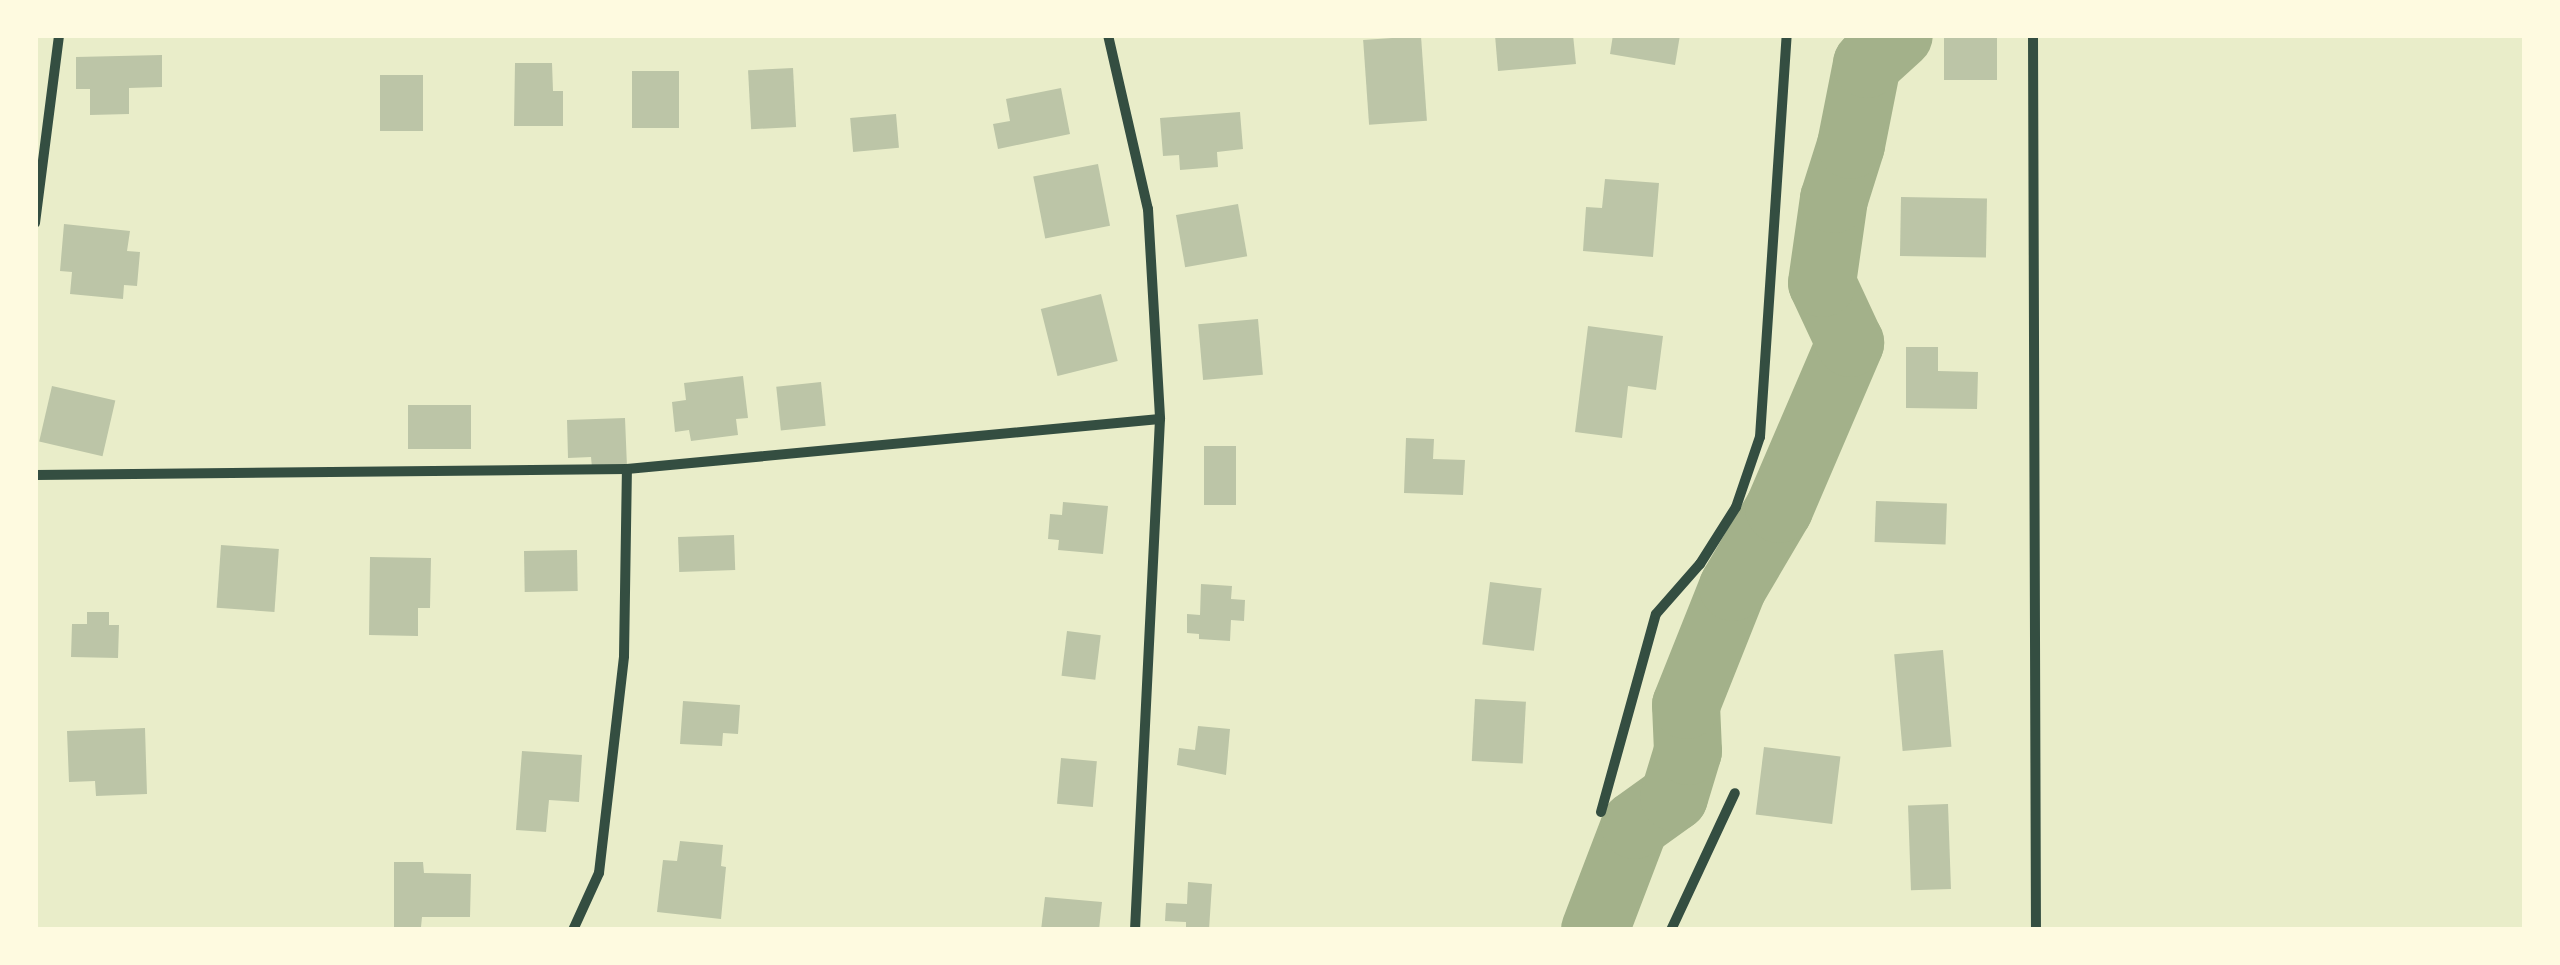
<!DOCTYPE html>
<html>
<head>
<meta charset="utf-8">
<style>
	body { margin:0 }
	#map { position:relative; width:2560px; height:965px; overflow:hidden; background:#e9edc9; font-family:Mulish,sans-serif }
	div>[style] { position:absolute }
	.river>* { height:68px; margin:-34px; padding:0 34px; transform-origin:34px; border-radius:34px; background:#a3b18a }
	.building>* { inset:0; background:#bcc5a7; transform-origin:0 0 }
	.minor>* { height:10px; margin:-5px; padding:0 5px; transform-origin:5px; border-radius:5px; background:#344e41 }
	span { translate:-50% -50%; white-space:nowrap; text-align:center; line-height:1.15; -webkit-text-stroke:8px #fefae0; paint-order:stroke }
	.frame { position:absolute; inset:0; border:38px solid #fefae0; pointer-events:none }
</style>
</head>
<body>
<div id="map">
	<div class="river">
		<div style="left:1595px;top:930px;width:112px;rotate:-69.1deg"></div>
		<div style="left:1635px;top:825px;width:48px;rotate:-35.7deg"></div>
		<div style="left:1674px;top:797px;width:48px;rotate:-73.1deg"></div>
		<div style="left:1688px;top:751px;width:46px;rotate:-92.5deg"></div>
		<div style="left:1686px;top:705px;width:127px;rotate:-68.3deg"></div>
		<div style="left:1733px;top:587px;width:91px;rotate:-59.5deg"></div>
		<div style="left:1779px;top:509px;width:181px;rotate:-66.8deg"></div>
		<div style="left:1850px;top:343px;width:66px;rotate:-115deg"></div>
		<div style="left:1822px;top:283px;width:85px;rotate:-81.9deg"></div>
		<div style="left:1834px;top:199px;width:57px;rotate:-72.5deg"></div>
		<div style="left:1851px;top:145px;width:83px;rotate:-78.8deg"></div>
		<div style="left:1867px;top:64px;width:43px;rotate:-42.2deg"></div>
	</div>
	<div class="building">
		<div style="clip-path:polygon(1495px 35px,1573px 35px,1576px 64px,1498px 71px)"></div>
		<div style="clip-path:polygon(1613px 35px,1680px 35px,1675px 65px,1610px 54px)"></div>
		<div style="left:1944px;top:35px;width:53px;height:45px"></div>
		<div style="left:1421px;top:36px;width:85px;height:58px;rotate:86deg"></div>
		<div style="clip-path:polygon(162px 55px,162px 87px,129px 88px,129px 114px,90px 115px,90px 89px,76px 89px,76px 57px)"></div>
		<div style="clip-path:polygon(515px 63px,552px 63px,553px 91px,563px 91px,563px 126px,514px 126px)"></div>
		<div style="left:793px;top:68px;width:59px;height:45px;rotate:87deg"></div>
		<div style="left:632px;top:71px;width:47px;height:57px"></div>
		<div style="left:380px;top:75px;width:43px;height:56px"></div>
		<div style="clip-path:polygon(1061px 88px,1070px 134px,998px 149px,993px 124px,1010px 121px,1006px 99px)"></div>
		<div style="clip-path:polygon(1240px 112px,1243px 149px,1217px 152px,1218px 167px,1180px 170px,1179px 155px,1163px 156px,1160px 118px)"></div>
		<div style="left:896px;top:114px;width:34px;height:46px;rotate:85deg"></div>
		<div style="left:1098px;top:164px;width:63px;height:66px;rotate:79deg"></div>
		<div style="clip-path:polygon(1605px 179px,1659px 183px,1653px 257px,1583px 251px,1586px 207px,1602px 208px)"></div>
		<div style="left:1901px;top:197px;width:86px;height:59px;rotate:1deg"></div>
		<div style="left:1238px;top:204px;width:53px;height:63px;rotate:80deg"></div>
		<div style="clip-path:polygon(64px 224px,130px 231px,127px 251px,140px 252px,137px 286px,124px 285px,123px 299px,70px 294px,72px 272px,60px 271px)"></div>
		<div style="left:1101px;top:294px;width:69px;height:62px;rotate:76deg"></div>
		<div style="left:1258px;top:319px;width:56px;height:60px;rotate:85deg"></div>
		<div style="clip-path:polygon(1588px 326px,1663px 336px,1656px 390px,1628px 386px,1622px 438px,1575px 432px)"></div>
		<div style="clip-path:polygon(1906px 347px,1938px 347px,1938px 371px,1978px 372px,1977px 409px,1906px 408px)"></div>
		<div style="clip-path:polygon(743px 376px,748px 418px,736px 419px,738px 435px,691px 441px,689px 430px,675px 432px,672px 402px,686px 400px,684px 383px)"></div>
		<div style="left:821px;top:382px;width:44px;height:45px;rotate:84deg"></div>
		<div style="left:52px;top:386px;width:65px;height:57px;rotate:13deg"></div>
		<div style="left:408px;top:405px;width:63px;height:44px"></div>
		<div style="clip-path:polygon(625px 418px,627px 467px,592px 468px,591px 457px,568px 458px,567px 420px)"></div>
		<div style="clip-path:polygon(1406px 438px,1434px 439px,1433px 459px,1465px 460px,1463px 495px,1404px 493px)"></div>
		<div style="left:1204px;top:446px;width:32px;height:59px"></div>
		<div style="left:1876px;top:501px;width:71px;height:41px;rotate:2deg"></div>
		<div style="clip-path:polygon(1063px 502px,1108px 506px,1103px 554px,1058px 550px,1059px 540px,1048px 539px,1050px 514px,1062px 515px)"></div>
		<div style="left:734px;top:535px;width:35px;height:56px;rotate:88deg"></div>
		<div style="left:221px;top:545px;width:58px;height:63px;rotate:4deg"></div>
		<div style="left:577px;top:550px;width:41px;height:53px;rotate:89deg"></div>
		<div style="clip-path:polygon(370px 557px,431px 558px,430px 608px,418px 608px,418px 636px,369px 635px)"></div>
		<div style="left:1490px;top:582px;width:52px;height:63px;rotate:7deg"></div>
		<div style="clip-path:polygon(1201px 584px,1232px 586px,1231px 599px,1245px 600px,1244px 621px,1231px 620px,1230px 641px,1199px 639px,1199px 634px,1187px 633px,1187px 614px,1200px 615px)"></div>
		<div style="clip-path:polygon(87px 612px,109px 612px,109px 625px,119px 625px,118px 658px,71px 657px,72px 624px,87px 624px)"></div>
		<div style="left:1067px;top:631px;width:34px;height:45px;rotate:7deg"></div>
		<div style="left:1943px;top:650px;width:97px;height:49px;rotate:85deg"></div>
		<div style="left:1475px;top:699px;width:51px;height:62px;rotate:3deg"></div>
		<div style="clip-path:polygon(683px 701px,740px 705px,738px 734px,723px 733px,722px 746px,680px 744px)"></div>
		<div style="clip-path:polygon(1198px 726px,1230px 729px,1226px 775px,1177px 765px,1179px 748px,1195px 750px)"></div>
		<div style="clip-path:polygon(145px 728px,147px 794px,96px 796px,95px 781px,69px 782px,67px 731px)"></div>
		<div style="left:1764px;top:747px;width:77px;height:68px;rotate:7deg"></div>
		<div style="clip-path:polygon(522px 751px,582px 755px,579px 802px,549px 800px,546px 832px,516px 830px)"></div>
		<div style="left:1061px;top:758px;width:36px;height:46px;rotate:5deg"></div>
		<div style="left:1948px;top:804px;width:85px;height:40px;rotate:88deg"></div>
		<div style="clip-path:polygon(680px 841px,723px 845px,721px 866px,726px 867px,721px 919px,657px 912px,663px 860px,677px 861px)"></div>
		<div style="clip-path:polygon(394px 862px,423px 862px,424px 873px,471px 874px,470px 917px,422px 917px,421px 927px,394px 927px)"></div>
		<div style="clip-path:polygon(1188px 882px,1212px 884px,1209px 930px,1186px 930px,1186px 922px,1165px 921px,1166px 903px,1187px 904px)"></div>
		<div style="clip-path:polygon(1045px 897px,1102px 902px,1099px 930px,1041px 930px)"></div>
	</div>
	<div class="minor">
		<div style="left:1108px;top:35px;width:179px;rotate:77.1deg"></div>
		<div style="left:1148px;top:209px;width:210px;rotate:86.7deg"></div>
		<div style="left:1160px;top:419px;width:512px;rotate:92.8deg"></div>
		<div style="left:2033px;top:35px;width:895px;rotate:89.81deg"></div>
		<div style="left:35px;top:223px;width:190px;rotate:-82.7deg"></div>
		<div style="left:35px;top:475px;width:592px;rotate:-0.58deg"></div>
		<div style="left:627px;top:469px;width:535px;rotate:-5.36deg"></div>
		<div style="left:1601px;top:812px;width:205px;rotate:-74.5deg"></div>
		<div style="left:1656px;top:614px;width:67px;rotate:-48.7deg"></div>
		<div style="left:1700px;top:564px;width:67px;rotate:-57.7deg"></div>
		<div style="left:1736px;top:507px;width:74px;rotate:-71.1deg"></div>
		<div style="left:1760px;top:437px;width:403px;rotate:-86.2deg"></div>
		<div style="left:573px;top:930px;width:63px;rotate:-65.5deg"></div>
		<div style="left:599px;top:873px;width:218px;rotate:-83.4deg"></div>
		<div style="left:624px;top:656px;width:187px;rotate:-89.1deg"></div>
		<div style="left:1671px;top:930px;width:151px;rotate:-65deg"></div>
	</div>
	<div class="frame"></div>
</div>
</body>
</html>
